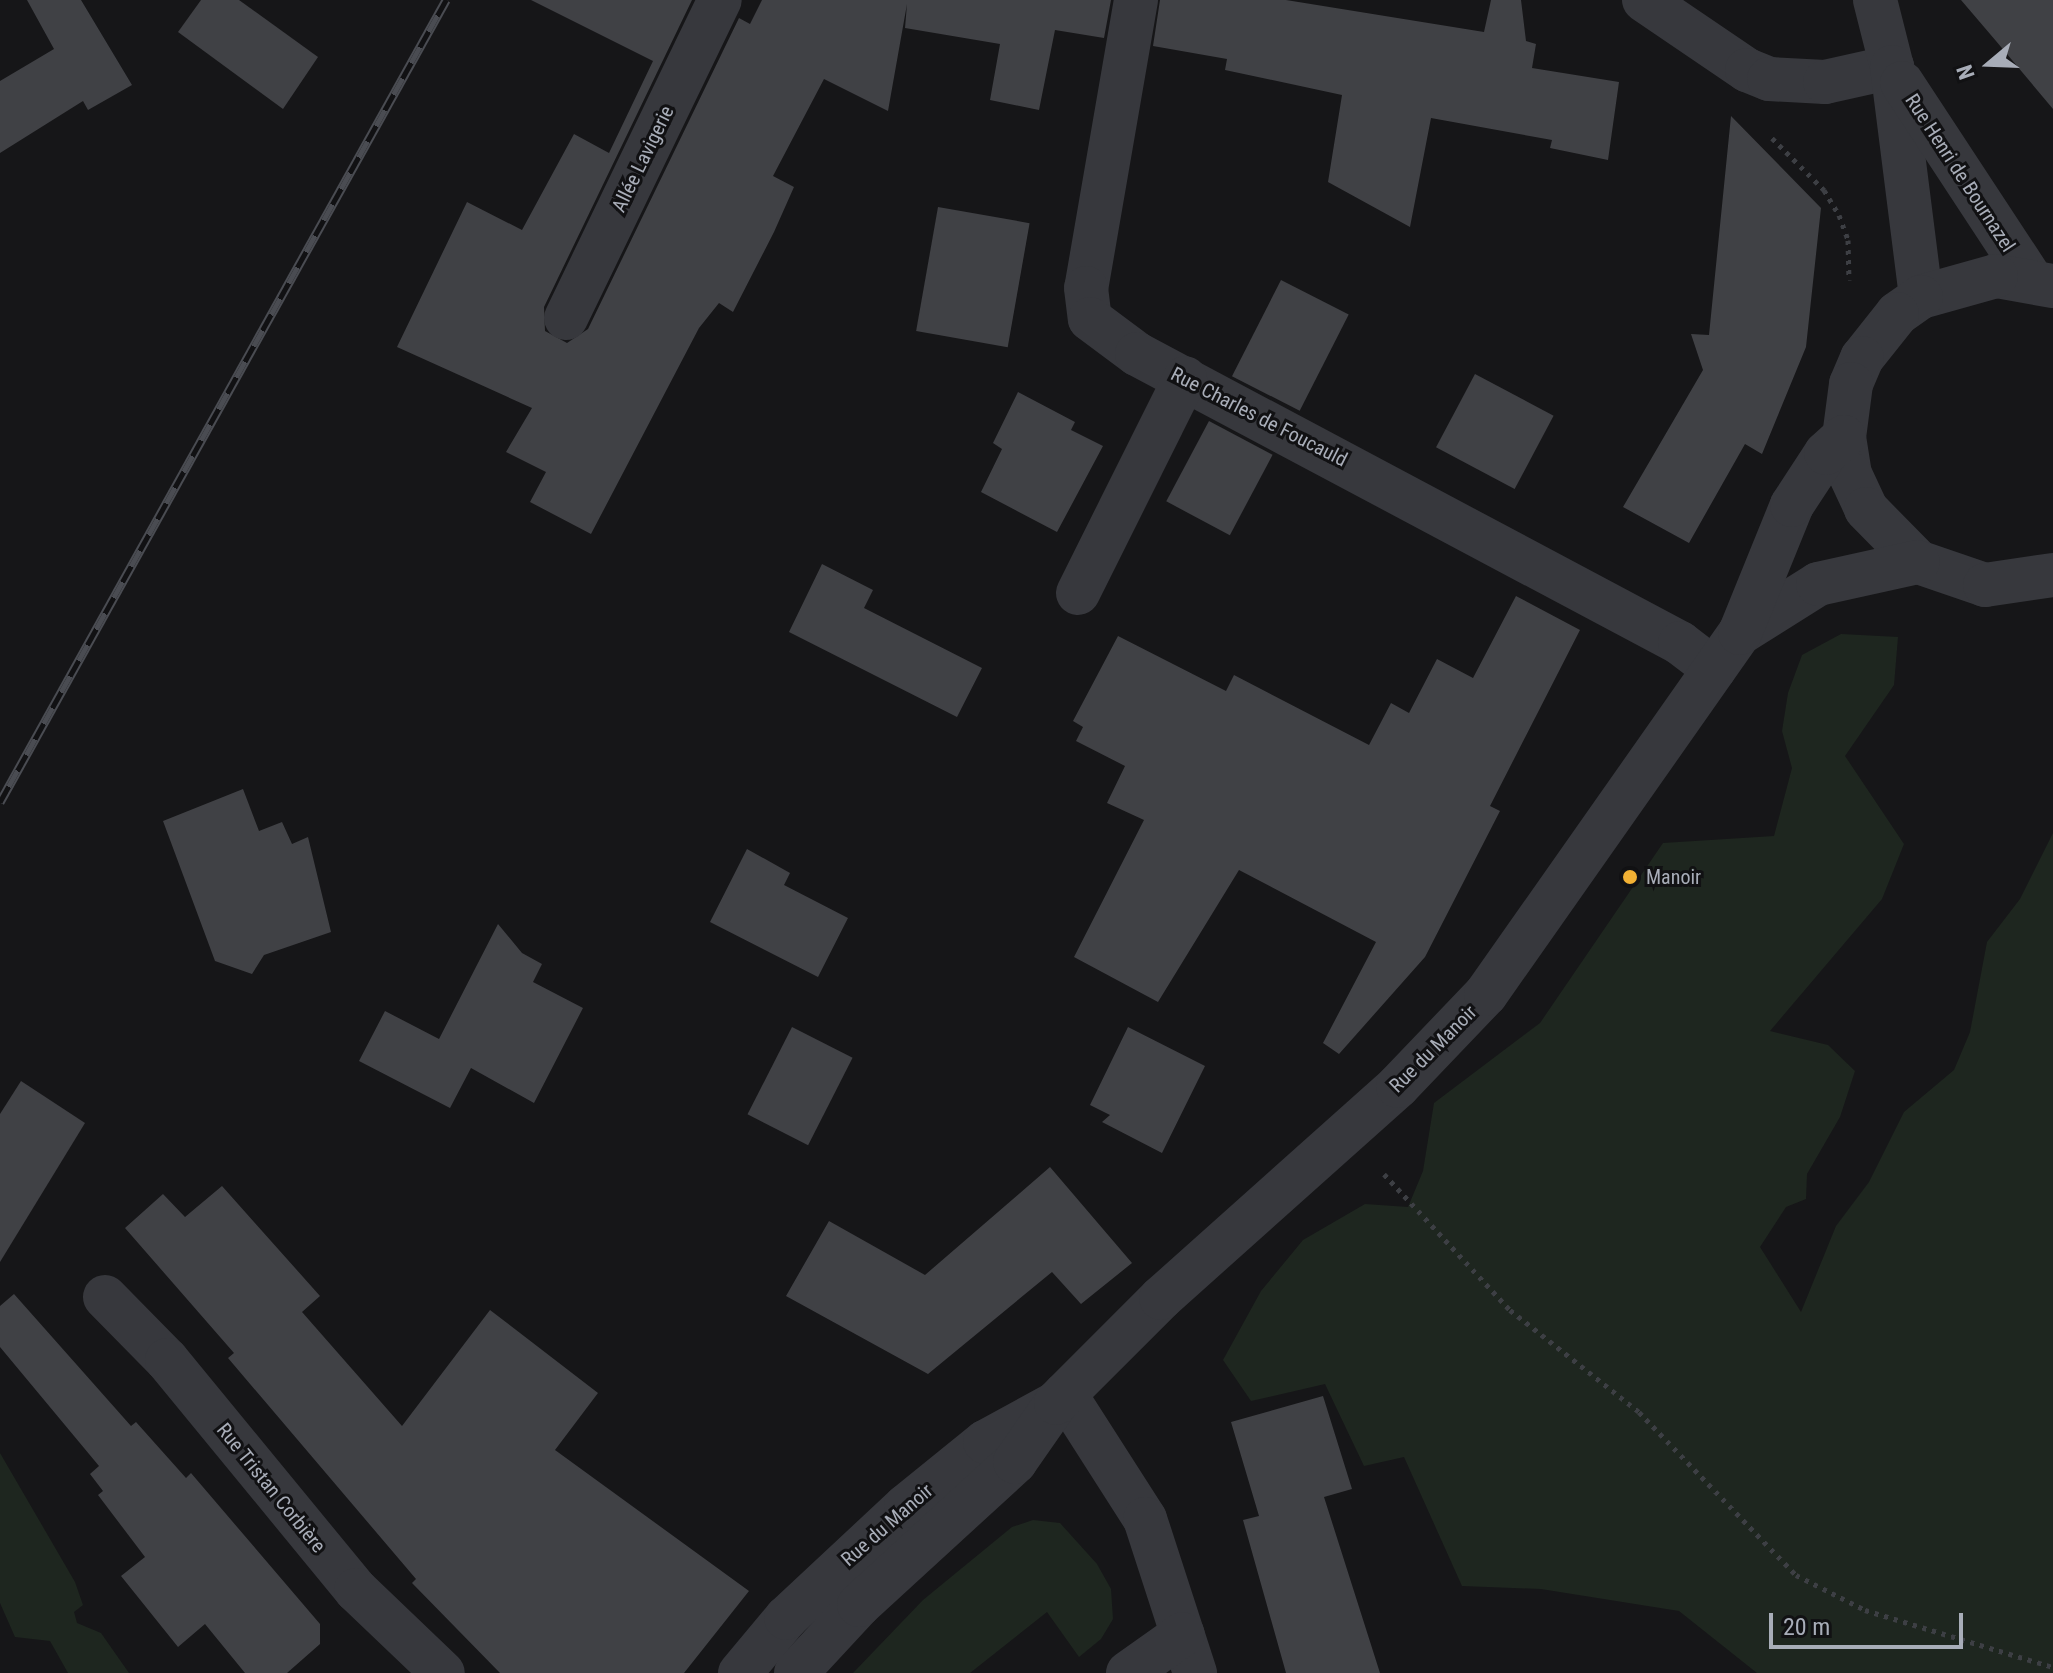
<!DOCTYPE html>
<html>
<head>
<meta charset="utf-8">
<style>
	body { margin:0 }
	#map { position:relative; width:2053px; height:1673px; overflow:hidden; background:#161618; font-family:"Roboto Condensed",sans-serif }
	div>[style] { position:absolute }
	.green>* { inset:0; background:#1e261f }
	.building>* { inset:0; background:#404145; transform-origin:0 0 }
	.path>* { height:5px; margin-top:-2.5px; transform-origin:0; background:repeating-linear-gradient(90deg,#3d3f44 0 4px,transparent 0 10px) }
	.minor>* { height:44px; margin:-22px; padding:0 22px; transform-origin:22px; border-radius:22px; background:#37383d }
	.rail>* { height:9px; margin-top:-4.5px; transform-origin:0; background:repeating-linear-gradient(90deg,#111113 0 18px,#4a4c52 0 36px); box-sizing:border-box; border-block:2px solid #4a4c52 }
	.dots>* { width:22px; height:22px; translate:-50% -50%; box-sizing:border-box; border:4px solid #111113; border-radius:50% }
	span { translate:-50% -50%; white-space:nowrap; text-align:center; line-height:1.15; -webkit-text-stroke:6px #111113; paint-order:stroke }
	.street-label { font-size:20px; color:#a8adb8 }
	.poi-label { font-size:20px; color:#a8adb8 }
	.left { translate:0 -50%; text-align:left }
	.north { position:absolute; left:1949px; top:24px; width:80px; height:80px; -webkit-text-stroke:6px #111113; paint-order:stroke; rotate:251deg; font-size:22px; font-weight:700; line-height:32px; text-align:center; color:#a8adb8 }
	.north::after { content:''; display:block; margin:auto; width:28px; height:36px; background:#a8adb8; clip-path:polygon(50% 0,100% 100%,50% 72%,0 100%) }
	.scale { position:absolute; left:1769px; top:1613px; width:194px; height:36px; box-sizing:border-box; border:4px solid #a8adb8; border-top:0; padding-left:10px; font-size:24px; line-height:28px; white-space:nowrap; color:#a8adb8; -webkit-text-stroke:6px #111113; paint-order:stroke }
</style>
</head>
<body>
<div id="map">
	<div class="green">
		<div style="clip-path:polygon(1841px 634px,1898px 637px,1894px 685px,1845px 756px,1904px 844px,1882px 899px,1770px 1031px,1828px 1045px,1855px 1071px,1840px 1117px,1807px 1174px,1806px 1199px,1786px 1207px,1760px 1247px,1801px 1312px,1836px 1226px,1869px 1182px,1904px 1112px,1954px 1070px,1970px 1032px,1987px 942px,2020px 899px,2053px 833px,2053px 1673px,1757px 1673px,1679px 1611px,1541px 1589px,1462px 1586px,1404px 1457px,1364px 1466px,1325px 1384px,1251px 1401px,1223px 1360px,1261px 1291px,1303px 1240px,1365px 1204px,1408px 1207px,1423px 1171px,1434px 1103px,1540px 1023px,1663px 843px,1774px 836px,1792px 768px,1782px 731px,1788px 693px,1802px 655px)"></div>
		<div style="clip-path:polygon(0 1453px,75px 1582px,83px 1605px,74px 1612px,77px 1623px,101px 1633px,129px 1673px,68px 1673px,50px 1641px,15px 1637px,0 1603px)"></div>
		<div style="clip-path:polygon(1033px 1520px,1060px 1523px,1097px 1564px,1111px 1589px,1113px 1619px,1101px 1639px,1079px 1657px,1047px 1612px,970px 1673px,853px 1673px,923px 1600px,1012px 1527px)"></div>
	</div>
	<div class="building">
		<div style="clip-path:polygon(27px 0,81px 0,132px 85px,88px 110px,83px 101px,0 153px,0 81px,54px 49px)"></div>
		<div style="clip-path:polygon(201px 0,239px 0,318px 57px,283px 109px,178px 32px)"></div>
		<div style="clip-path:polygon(531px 0,692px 0,544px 307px,545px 331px,567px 343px,588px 329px,739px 18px,750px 24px,762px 0,1111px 0,1104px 38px,1055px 30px,1039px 110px,990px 100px,1000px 44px,905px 28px,907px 4px,888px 111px,824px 79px,773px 176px,794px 187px,774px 232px,733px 312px,719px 303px,699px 328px,591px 534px,530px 502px,546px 472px,506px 452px,532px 408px,397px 347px,467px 202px,522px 230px,574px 134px,609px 153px,653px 61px)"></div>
		<div style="clip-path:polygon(1160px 0,1286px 0,1484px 32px,1491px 0,1521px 0,1526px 41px,1536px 44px,1532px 68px,1619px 82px,1608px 160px,1550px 148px,1552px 140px,1431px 118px,1410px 227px,1328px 182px,1342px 95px,1225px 70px,1227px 59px,1153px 46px)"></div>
		<div style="clip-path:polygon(1961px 0,2053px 0,2053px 109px,1996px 41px)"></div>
		<div style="clip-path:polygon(1731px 116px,1821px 208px,1806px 347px,1762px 454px,1745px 444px,1689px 543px,1623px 507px,1703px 370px,1691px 334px,1709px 335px)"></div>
		<div style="left:938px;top:207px;width:93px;height:126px;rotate:10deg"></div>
		<div style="left:1281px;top:280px;width:76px;height:108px;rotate:27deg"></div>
		<div style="left:1475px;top:374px;width:89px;height:83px;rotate:28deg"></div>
		<div style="clip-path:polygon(1018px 392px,1075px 422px,1071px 430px,1103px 446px,1057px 532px,981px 492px,1002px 449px,993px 443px)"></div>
		<div style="left:1209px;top:421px;width:72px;height:91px;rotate:28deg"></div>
		<div style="clip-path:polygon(822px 564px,873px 590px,864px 608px,982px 668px,957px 717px,789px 632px)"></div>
		<div style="clip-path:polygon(1516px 596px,1580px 630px,1490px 806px,1500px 811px,1425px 957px,1339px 1054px,1323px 1043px,1376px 942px,1239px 870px,1158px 1002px,1074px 957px,1144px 820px,1107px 803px,1125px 766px,1076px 741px,1083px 727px,1073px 721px,1118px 636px,1226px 691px,1234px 675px,1369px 745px,1391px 703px,1409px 713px,1437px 659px,1473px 678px)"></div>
		<div style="clip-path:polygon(243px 789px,259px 831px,282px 822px,292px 844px,308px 837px,331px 932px,264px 955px,252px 974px,215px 961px,163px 821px)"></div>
		<div style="clip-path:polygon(747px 849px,790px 873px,784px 885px,848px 918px,818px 977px,710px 922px)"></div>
		<div style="clip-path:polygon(498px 924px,522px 953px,542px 964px,533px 982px,583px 1008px,534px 1103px,471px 1068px,450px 1108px,359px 1061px,385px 1011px,439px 1039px)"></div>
		<div style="left:792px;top:1027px;width:68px;height:98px;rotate:27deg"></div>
		<div style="clip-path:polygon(1128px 1027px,1205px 1066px,1162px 1153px,1102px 1122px,1110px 1115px,1090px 1105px)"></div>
		<div style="clip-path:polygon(21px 1081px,85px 1123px,0 1262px,0 1114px)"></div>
		<div style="clip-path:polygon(1050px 1167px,1132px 1263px,1081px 1304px,1052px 1272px,928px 1374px,786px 1296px,829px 1221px,925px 1275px)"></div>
		<div style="clip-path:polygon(222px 1186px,320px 1296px,302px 1312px,402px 1426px,490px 1310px,598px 1393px,555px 1450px,749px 1591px,684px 1673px,500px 1673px,412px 1583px,416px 1579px,228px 1358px,234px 1353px,125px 1228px,163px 1194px,185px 1217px)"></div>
		<div style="clip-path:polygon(14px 1294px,131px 1426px,136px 1422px,186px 1478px,191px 1473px,320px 1624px,320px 1644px,287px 1673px,245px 1673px,205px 1624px,178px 1647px,121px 1576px,145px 1557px,98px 1495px,103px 1491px,90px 1474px,99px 1466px,0 1347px,0 1306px)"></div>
		<div style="clip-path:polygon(1323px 1396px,1352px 1489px,1324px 1497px,1380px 1673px,1286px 1673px,1243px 1520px,1259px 1516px,1231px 1422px)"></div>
	</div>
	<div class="path">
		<div style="left:1772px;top:138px;width:74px;rotate:45deg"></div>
		<div style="left:1824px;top:190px;width:29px;rotate:59deg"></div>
		<div style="left:1839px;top:215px;width:27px;rotate:70deg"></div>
		<div style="left:1848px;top:240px;width:40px;rotate:88.6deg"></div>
		<div style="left:1384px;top:1174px;width:185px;rotate:47.2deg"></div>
		<div style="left:1510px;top:1310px;width:164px;rotate:38.3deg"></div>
		<div style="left:1639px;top:1412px;width:226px;rotate:46.1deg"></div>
		<div style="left:1796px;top:1575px;width:77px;rotate:26.9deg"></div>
		<div style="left:1865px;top:1610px;width:196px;rotate:16.9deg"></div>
	</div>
	<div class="minor">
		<div style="left:1136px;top:0;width:292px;rotate:99.8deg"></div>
		<div style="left:1086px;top:288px;width:31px;rotate:83deg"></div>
		<div style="left:1090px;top:319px;width:59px;rotate:36.7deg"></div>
		<div style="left:1137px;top:354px;width:615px;rotate:28.02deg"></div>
		<div style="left:1680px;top:643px;width:43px;rotate:37.4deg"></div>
		<div style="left:1644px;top:0;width:125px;rotate:34.2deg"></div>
		<div style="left:1747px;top:70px;width:24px;rotate:22deg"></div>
		<div style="left:1769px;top:79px;width:56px;rotate:3.1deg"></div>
		<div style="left:1825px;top:82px;width:69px;rotate:-12.6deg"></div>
		<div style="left:1875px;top:0;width:69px;rotate:75.8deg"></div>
		<div style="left:1892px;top:67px;width:232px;rotate:82.8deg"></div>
		<div style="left:1902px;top:83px;width:233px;rotate:56.7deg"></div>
		<div style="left:2053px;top:286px;width:58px;rotate:-170deg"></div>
		<div style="left:1996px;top:276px;width:78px;rotate:164.4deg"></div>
		<div style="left:1921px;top:297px;width:29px;rotate:145deg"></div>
		<div style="left:1897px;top:314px;width:56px;rotate:128.5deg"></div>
		<div style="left:1862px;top:358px;width:28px;rotate:113deg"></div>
		<div style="left:1851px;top:384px;width:53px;rotate:97.5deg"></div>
		<div style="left:1844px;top:437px;width:37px;rotate:81deg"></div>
		<div style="left:1850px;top:474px;width:38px;rotate:65deg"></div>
		<div style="left:1866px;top:509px;width:74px;rotate:45.5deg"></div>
		<div style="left:1918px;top:562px;width:71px;rotate:18.9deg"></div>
		<div style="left:1985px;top:585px;width:69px;rotate:-8.4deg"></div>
		<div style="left:566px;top:318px;width:353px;rotate:-64.2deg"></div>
		<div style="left:1078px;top:593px;width:240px;rotate:-63.5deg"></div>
		<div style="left:1740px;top:633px;width:92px;rotate:-32.1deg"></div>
		<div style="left:1818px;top:584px;width:102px;rotate:-12.4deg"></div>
		<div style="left:105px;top:1297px;width:88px;rotate:45.5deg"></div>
		<div style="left:167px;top:1360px;width:298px;rotate:50.6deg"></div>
		<div style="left:356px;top:1590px;width:120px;rotate:43.7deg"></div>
		<div style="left:1065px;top:1394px;width:148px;rotate:57.4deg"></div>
		<div style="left:1145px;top:1519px;width:162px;rotate:72deg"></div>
		<div style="left:740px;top:1673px;width:72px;rotate:-50.1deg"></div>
		<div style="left:786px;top:1618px;width:164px;rotate:-43deg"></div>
		<div style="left:906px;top:1506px;width:102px;rotate:-39deg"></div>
		<div style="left:985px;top:1442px;width:75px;rotate:-28.6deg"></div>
		<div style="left:796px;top:1673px;width:93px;rotate:-47.2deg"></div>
		<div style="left:859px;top:1605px;width:212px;rotate:-42.5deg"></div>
		<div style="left:1015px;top:1462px;width:72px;rotate:-55.2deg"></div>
		<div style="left:1056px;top:1403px;width:148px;rotate:-45deg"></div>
		<div style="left:1161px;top:1298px;width:318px;rotate:-41.8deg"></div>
		<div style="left:1398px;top:1086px;width:127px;rotate:-46.3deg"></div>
		<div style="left:1486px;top:994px;width:441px;rotate:-54.9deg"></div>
		<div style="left:1740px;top:633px;width:138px;rotate:-67.9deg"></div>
		<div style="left:1792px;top:505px;width:62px;rotate:-56.8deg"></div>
		<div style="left:1826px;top:453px;width:24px;rotate:-42deg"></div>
		<div style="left:1128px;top:1673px;width:67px;rotate:-35.3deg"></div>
	</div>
	<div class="rail">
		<div style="left:0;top:802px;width:918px;rotate:-60.92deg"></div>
	</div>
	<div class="dots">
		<div style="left:1630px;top:877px;background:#f2b134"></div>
	</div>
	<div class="street-label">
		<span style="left:643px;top:159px;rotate:-64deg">Allée Lavigerie</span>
		<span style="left:1960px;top:173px;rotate:57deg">Rue Henri de Bournazel</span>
		<span style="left:1259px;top:417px;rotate:27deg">Rue Charles de Foucauld</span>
		<span style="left:1433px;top:1049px;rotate:-45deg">Rue du Manoir</span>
		<span style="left:271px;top:1488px;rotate:51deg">Rue Tristan Corbière</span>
		<span style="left:887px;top:1525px;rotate:-41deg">Rue du Manoir</span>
	</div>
	<div class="poi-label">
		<span class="left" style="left:1646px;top:877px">Manoir</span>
	</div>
	<div class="north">N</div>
	<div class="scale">20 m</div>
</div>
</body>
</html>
